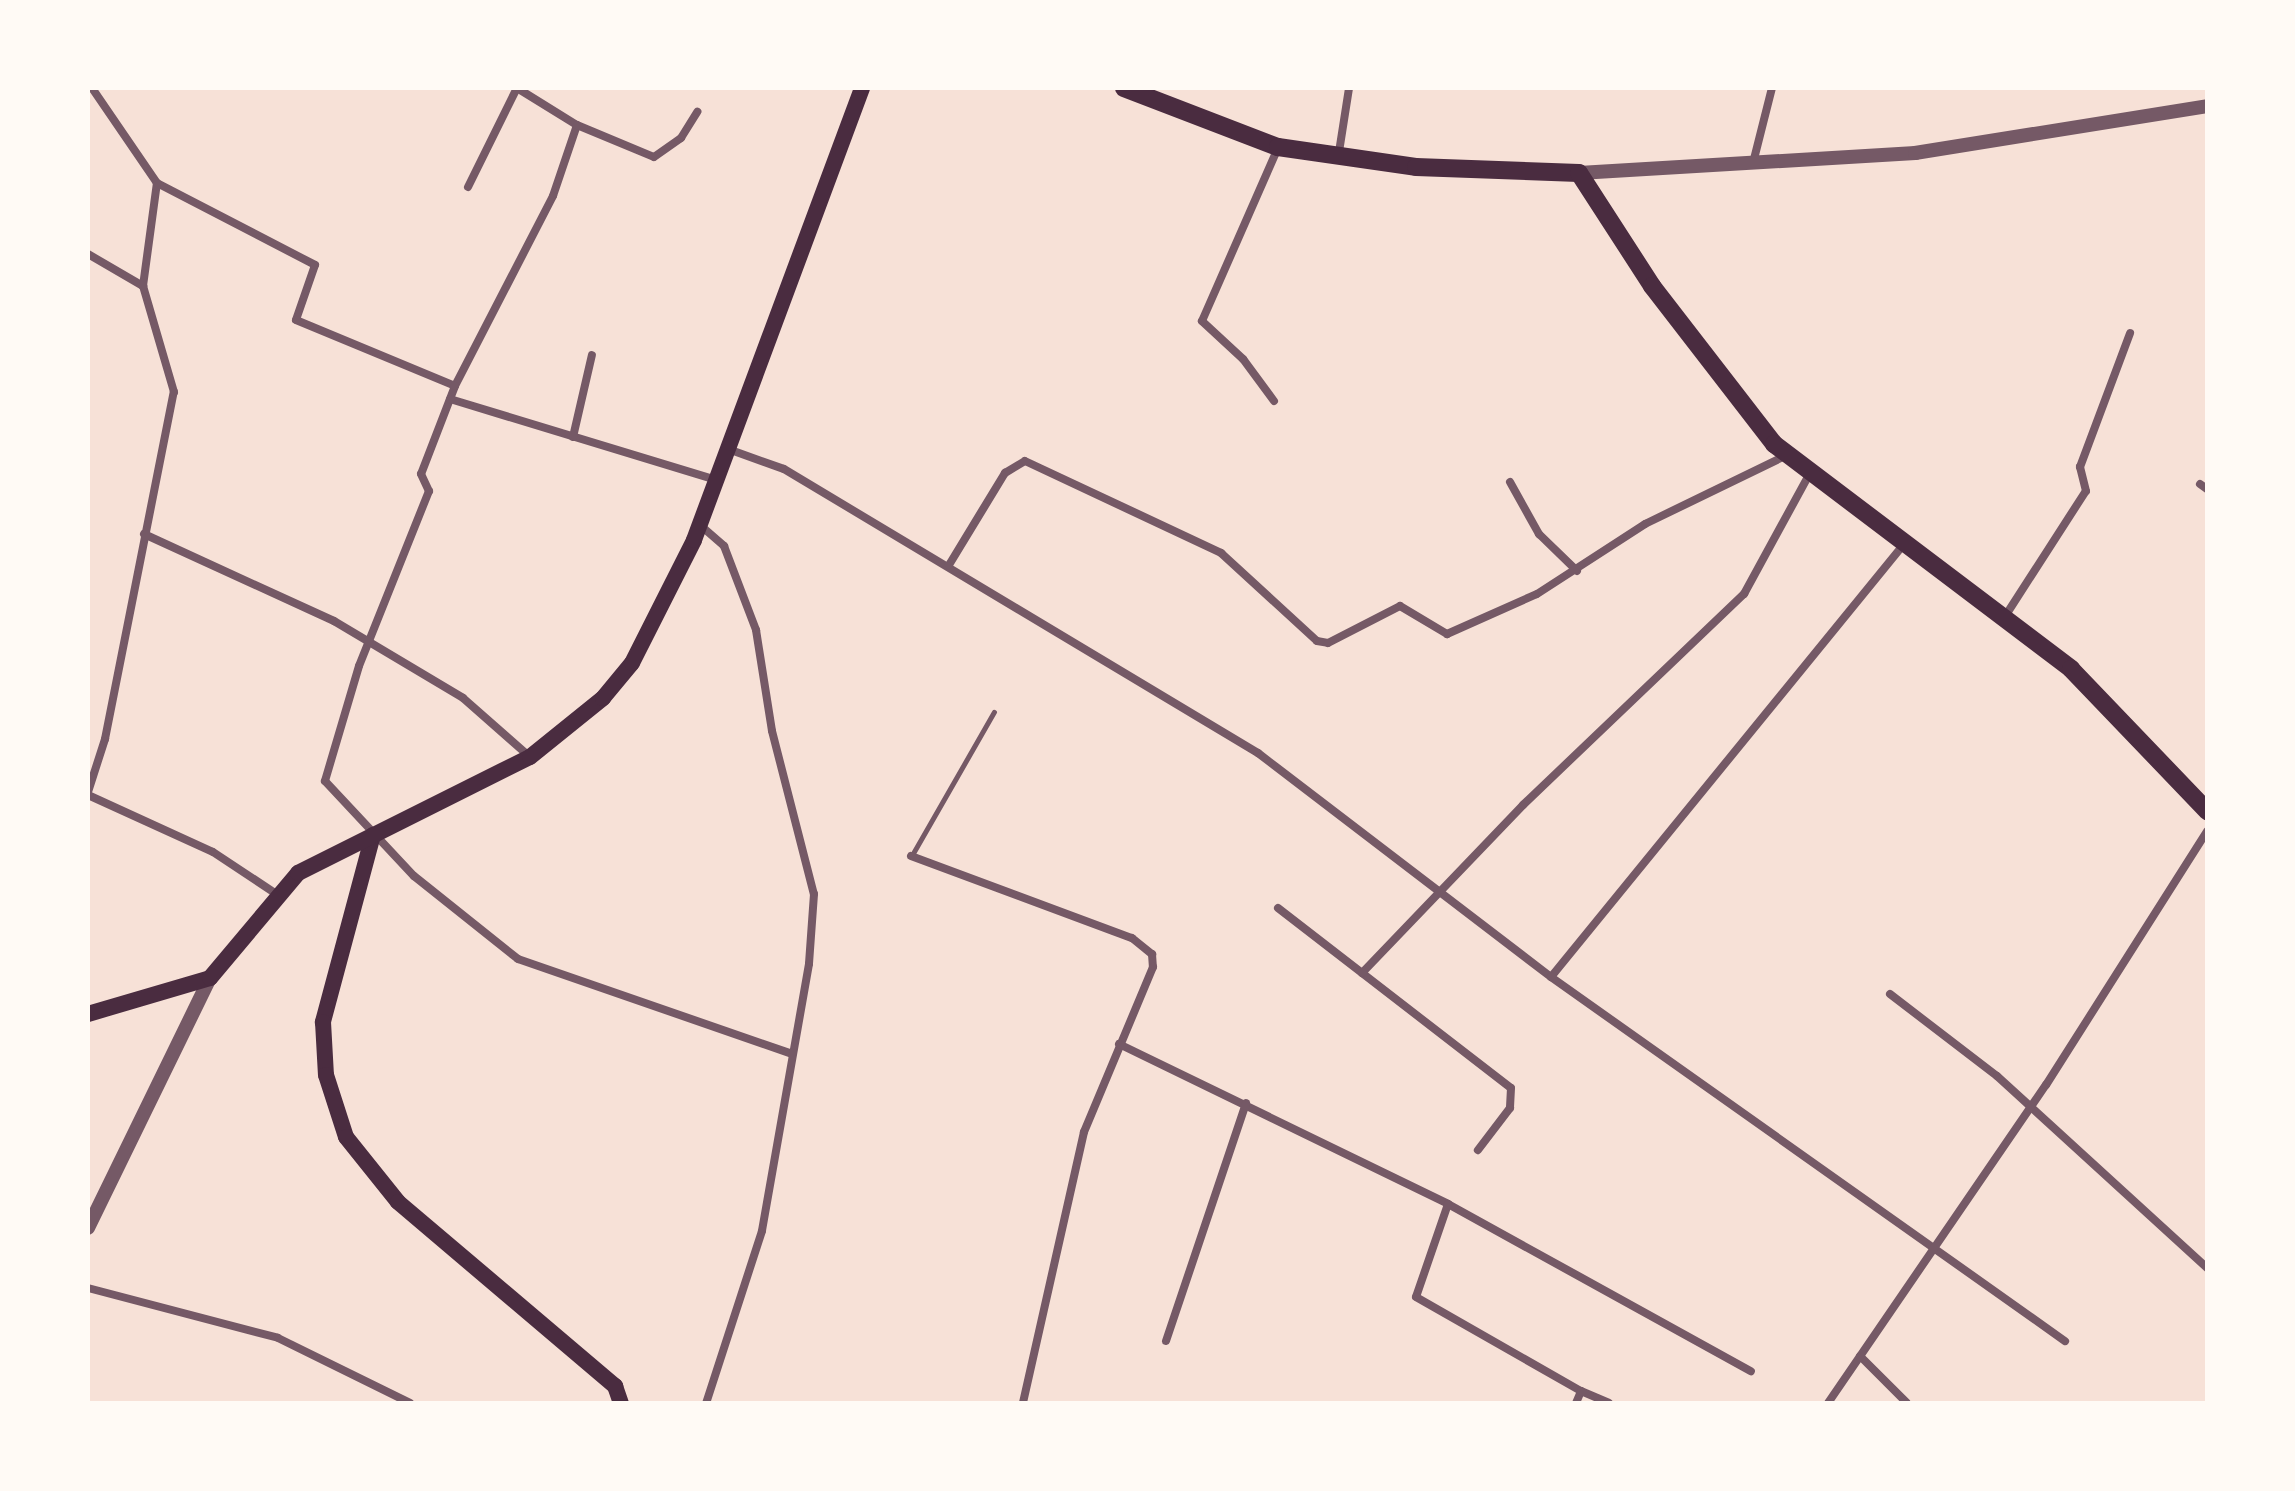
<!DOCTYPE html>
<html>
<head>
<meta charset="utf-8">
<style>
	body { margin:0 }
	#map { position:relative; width:2295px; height:1491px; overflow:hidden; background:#f7e1d7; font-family:Signika,sans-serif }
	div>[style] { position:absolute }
	.service>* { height:5px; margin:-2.5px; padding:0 2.5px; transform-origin:2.5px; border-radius:2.5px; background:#755966 }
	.minor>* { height:8px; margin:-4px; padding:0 4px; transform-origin:4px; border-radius:4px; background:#755966 }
	.tertiary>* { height:14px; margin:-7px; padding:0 7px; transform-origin:7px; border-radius:7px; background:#755966 }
	.secondary>* { height:16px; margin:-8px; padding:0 8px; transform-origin:8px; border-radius:8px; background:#4a2c40 }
	.primary>* { height:18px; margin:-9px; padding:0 9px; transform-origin:9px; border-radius:9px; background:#4a2c40 }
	span { translate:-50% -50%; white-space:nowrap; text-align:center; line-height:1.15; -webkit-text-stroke:8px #fffaf5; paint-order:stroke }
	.frame { position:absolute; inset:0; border:90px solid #fffaf5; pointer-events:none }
</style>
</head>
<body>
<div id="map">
	<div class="service">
		<div style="left:912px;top:855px;width:165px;rotate:-60.2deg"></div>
	</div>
	<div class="minor">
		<div style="left:577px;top:125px;width:75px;rotate:108.7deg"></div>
		<div style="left:553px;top:196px;width:214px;rotate:117.3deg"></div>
		<div style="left:455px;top:386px;width:94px;rotate:111.1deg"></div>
		<div style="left:421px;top:474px;width:19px;rotate:65deg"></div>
		<div style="left:429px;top:491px;width:188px;rotate:111.8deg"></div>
		<div style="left:359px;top:666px;width:120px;rotate:106.5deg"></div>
		<div style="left:325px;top:781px;width:130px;rotate:46.9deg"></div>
		<div style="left:414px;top:876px;width:133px;rotate:38.6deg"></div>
		<div style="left:518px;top:959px;width:290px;rotate:19.1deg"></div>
		<div style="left:1339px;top:152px;width:65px;rotate:-81.1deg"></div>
		<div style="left:1753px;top:163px;width:77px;rotate:-75.8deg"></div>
		<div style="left:157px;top:183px;width:178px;rotate:27.4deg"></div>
		<div style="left:315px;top:265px;width:58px;rotate:109.1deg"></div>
		<div style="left:296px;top:320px;width:172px;rotate:22.5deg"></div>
		<div style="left:468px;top:187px;width:110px;rotate:-63.7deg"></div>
		<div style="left:517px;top:88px;width:70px;rotate:31.7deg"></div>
		<div style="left:577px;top:125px;width:83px;rotate:22.6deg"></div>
		<div style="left:654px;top:157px;width:33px;rotate:-35deg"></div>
		<div style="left:681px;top:138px;width:31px;rotate:-58deg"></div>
		<div style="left:88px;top:254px;width:64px;rotate:30.2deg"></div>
		<div style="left:450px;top:399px;width:278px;rotate:16.9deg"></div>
		<div style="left:1274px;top:401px;width:52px;rotate:-126.4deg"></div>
		<div style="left:1243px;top:359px;width:56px;rotate:-137.2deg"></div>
		<div style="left:1202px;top:321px;width:189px;rotate:-66.3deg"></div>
		<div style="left:573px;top:437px;width:84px;rotate:-77deg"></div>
		<div style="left:728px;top:449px;width:59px;rotate:19.7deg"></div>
		<div style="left:784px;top:469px;width:553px;rotate:30.93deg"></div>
		<div style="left:1258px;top:753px;width:369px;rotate:37.4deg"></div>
		<div style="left:1551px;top:977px;width:630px;rotate:35.31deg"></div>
		<div style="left:1510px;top:482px;width:60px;rotate:60.9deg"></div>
		<div style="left:1539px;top:534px;width:53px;rotate:44.2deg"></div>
		<div style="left:2200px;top:484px;width:9px;rotate:36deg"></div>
		<div style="left:700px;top:525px;width:32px;rotate:41deg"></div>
		<div style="left:724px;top:546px;width:90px;rotate:69.1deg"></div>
		<div style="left:756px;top:630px;width:102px;rotate:81deg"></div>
		<div style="left:772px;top:731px;width:168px;rotate:75.6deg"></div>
		<div style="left:814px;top:894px;width:70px;rotate:94.1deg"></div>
		<div style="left:809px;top:964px;width:271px;rotate:100deg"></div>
		<div style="left:762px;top:1231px;width:181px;rotate:108deg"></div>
		<div style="left:144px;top:534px;width:209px;rotate:24.6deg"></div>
		<div style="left:334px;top:621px;width:150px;rotate:30.8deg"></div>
		<div style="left:463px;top:698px;width:89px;rotate:41.4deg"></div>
		<div style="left:949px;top:565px;width:108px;rotate:-58.7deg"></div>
		<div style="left:1005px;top:473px;width:23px;rotate:-31deg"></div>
		<div style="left:1025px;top:461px;width:217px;rotate:25.1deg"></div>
		<div style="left:1221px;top:553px;width:130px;rotate:42.5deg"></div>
		<div style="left:1317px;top:641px;width:11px;rotate:10deg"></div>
		<div style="left:1328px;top:643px;width:81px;rotate:-27.2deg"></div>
		<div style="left:1400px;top:606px;width:55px;rotate:30.8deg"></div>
		<div style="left:1447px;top:634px;width:98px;rotate:-24deg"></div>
		<div style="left:1537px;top:594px;width:129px;rotate:-32.9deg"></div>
		<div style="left:1645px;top:524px;width:158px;rotate:-25.9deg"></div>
		<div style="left:2004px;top:618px;width:151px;rotate:-57.2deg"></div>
		<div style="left:2086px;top:491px;width:25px;rotate:-104deg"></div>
		<div style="left:2080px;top:467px;width:143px;rotate:-69.5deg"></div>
		<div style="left:88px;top:792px;width:56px;rotate:-72.2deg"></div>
		<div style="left:105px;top:739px;width:354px;rotate:-78.8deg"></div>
		<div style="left:174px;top:392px;width:110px;rotate:-106.3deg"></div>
		<div style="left:143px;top:286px;width:104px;rotate:-82.3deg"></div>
		<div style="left:157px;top:183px;width:115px;rotate:-124.4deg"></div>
		<div style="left:88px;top:795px;width:137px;rotate:24.5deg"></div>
		<div style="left:213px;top:852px;width:78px;rotate:33.5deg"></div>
		<div style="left:911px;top:856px;width:236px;rotate:20.4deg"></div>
		<div style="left:1132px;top:938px;width:26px;rotate:39deg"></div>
		<div style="left:1152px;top:954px;width:13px;rotate:86deg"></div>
		<div style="left:1153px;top:967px;width:179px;rotate:112.7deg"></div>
		<div style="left:1084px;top:1132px;width:278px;rotate:102.7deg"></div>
		<div style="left:1278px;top:908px;width:294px;rotate:37.7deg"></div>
		<div style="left:1511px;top:1088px;width:20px;rotate:93deg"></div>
		<div style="left:1510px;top:1108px;width:53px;rotate:127.3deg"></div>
		<div style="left:1362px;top:973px;width:233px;rotate:-46.2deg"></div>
		<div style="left:1523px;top:805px;width:306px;rotate:-43.7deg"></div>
		<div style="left:1744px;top:594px;width:138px;rotate:-61.4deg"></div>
		<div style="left:1551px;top:977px;width:559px;rotate:-50.81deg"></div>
		<div style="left:1890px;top:994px;width:135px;rotate:37.5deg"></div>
		<div style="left:1997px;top:1076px;width:285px;rotate:42.4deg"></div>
		<div style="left:1119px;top:1044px;width:366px;rotate:25.9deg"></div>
		<div style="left:1448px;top:1204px;width:346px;rotate:28.9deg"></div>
		<div style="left:1448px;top:1204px;width:98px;rotate:109deg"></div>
		<div style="left:1416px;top:1297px;width:190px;rotate:29.7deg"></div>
		<div style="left:88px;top:1288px;width:196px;rotate:14.7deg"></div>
		<div style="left:278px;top:1338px;width:147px;rotate:26.2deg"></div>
		<div style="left:1166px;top:1341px;width:251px;rotate:-71.4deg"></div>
		<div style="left:1860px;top:1356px;width:66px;rotate:45deg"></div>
		<div style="left:1576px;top:1403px;width:13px;rotate:-67deg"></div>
		<div style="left:1581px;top:1391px;width:30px;rotate:23deg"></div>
		<div style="left:1828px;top:1403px;width:386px;rotate:-55.6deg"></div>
		<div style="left:2046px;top:1085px;width:301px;rotate:-57.6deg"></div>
	</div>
	<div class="tertiary">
		<div style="left:1579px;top:173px;width:337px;rotate:-3.4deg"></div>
		<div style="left:1915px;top:153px;width:296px;rotate:-9.1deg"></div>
		<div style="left:88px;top:1228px;width:278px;rotate:-64deg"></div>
	</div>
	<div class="secondary">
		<div style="left:373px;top:835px;width:194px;rotate:105deg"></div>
		<div style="left:323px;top:1022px;width:53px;rotate:86.8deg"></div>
		<div style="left:326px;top:1075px;width:65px;rotate:72.1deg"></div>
		<div style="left:346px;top:1137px;width:83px;rotate:51.3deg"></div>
		<div style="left:398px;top:1202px;width:285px;rotate:40.3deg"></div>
		<div style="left:615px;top:1386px;width:18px;rotate:71deg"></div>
		<div style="left:88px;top:1014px;width:127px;rotate:-16.4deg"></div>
		<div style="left:210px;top:978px;width:137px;rotate:-50deg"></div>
		<div style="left:298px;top:873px;width:259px;rotate:-26.6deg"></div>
		<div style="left:530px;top:757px;width:94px;rotate:-38.9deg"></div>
		<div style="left:603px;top:698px;width:45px;rotate:-50.4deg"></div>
		<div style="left:632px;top:663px;width:138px;rotate:-63.2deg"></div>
		<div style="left:694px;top:540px;width:482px;rotate:-69.6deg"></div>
	</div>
	<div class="primary">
		<div style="left:1124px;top:88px;width:165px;rotate:21deg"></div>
		<div style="left:1278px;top:147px;width:139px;rotate:8.2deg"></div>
		<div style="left:1416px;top:167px;width:163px;rotate:2.1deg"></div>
		<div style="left:1579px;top:173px;width:135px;rotate:57.1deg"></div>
		<div style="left:1652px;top:286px;width:200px;rotate:52.3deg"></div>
		<div style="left:1774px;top:444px;width:373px;rotate:37.1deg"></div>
		<div style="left:2071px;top:669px;width:197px;rotate:46.2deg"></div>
	</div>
	<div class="frame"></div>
</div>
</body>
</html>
